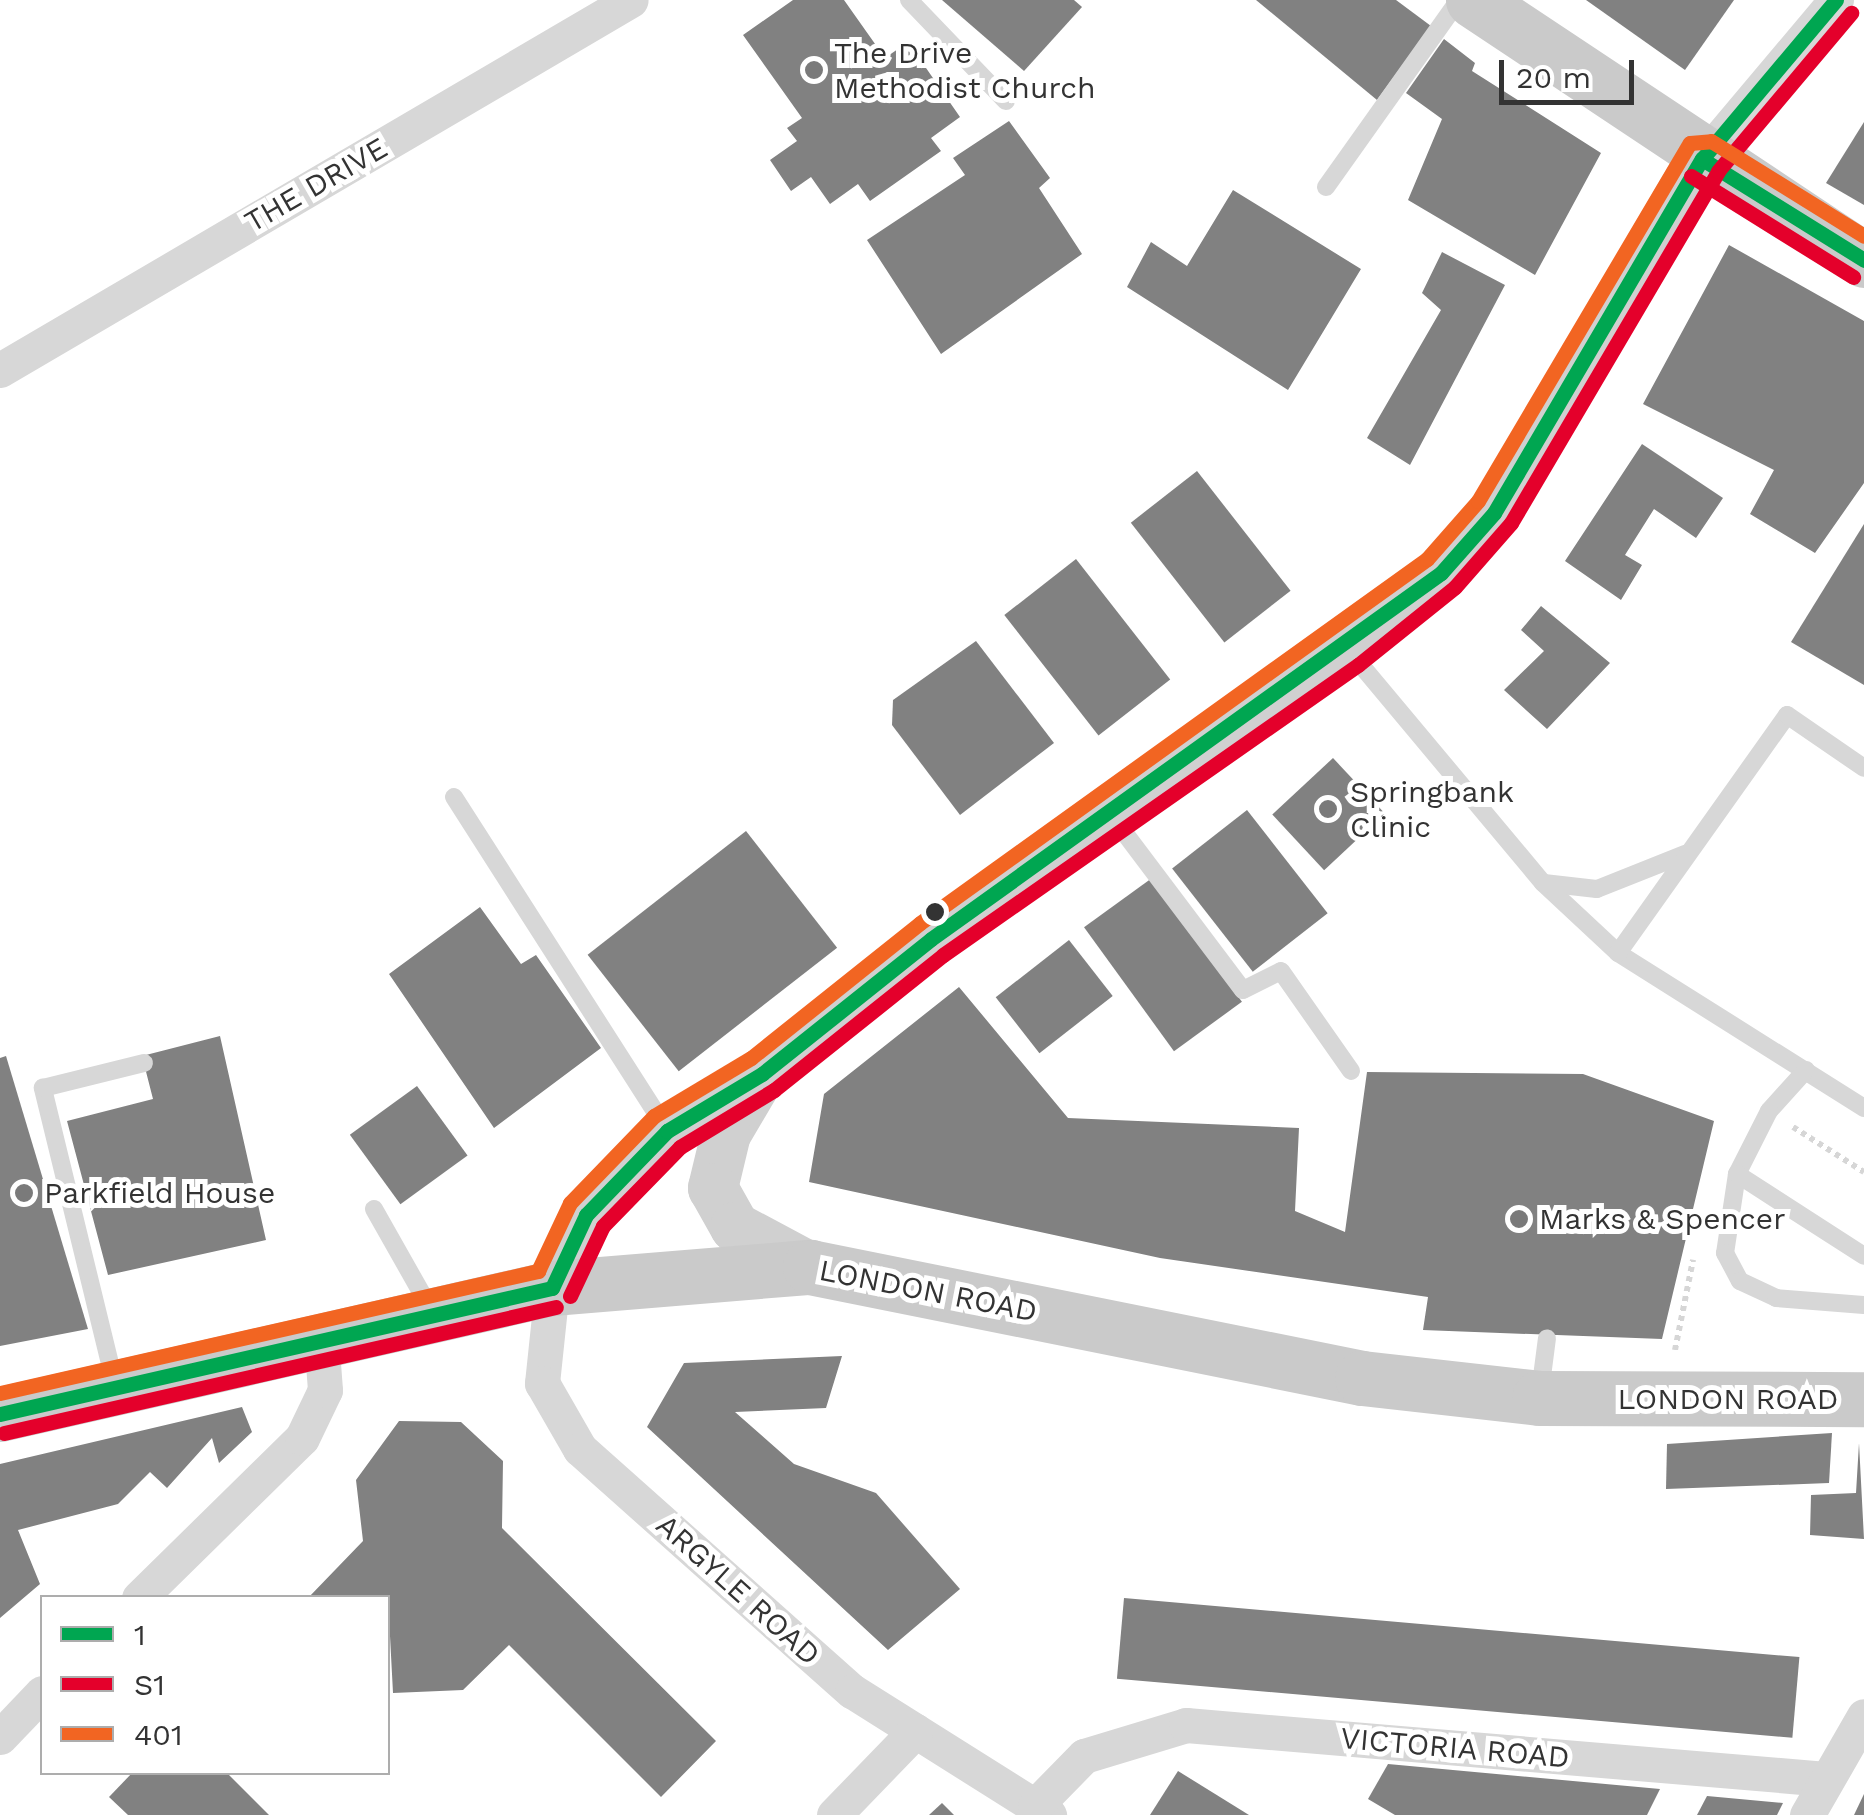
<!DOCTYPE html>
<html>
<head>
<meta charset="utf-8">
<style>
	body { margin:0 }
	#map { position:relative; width:1864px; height:1815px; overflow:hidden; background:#fff; font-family:"Work Sans",sans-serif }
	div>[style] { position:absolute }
	.building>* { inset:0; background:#818181; transform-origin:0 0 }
	.path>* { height:6px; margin-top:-3px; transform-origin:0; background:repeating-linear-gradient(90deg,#d6d6d6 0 5px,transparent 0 10px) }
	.lane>* { height:18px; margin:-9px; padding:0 9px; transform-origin:9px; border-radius:9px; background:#d7d7d7 }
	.street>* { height:35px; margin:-17.5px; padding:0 17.5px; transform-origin:17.5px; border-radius:17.5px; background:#d7d7d7 }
	.secondary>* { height:50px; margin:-25px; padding:0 25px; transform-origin:25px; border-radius:25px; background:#d0d0d0 }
	.primary>* { height:55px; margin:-27.5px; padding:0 27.5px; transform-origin:27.5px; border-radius:27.5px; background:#cacaca }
	.bus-1>* { height:15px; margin:-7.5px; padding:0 7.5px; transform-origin:7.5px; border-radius:7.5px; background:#00a651 }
	.bus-2>* { height:15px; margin:-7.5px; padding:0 7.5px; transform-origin:7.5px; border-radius:7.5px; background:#e4002b }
	.bus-3>* { height:15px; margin:-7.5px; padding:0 7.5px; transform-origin:7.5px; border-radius:7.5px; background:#f26522 }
	.dots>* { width:28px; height:28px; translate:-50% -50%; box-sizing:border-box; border:5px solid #fff; border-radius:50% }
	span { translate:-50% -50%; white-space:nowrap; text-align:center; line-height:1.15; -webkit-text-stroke:10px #fff; paint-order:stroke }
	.poi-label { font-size:30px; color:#333 }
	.left { translate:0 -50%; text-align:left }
	.street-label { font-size:30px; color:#333 }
	.legend { position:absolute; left:40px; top:1595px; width:350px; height:180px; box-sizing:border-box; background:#fff; border:2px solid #adadad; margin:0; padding:12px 18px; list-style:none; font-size:30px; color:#333 }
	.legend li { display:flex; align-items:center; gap:20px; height:50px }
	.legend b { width:50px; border:2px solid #adadad }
	.scale { position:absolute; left:1499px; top:60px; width:135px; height:45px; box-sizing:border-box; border:5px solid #333; border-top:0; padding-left:12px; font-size:30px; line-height:35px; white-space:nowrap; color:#333; -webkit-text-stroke:8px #fff; paint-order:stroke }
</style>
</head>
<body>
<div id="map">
	<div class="building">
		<div style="clip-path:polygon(793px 0,844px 0,885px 58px,908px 42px,960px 117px,931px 138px,941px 151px,870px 201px,858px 184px,830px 204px,811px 177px,791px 191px,770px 160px,797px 141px,787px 128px,802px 118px,743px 35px)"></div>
		<div style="clip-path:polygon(942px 0,1074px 0,1082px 7px,1024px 71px)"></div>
		<div style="clip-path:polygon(1256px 0,1396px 0,1431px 26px,1377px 100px)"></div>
		<div style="clip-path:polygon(1586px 0,1734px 0,1685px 70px)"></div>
		<div style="clip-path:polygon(1444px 39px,1475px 63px,1472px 71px,1601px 153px,1535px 275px,1408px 200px,1442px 119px,1406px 93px)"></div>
		<div style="clip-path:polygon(1009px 121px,1050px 178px,1039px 188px,1082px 254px,941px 354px,867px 240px,965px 175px,953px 158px)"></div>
		<div style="clip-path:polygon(1864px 122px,1864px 205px,1826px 183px)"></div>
		<div style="clip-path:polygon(1233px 190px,1361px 269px,1288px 390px,1127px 287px,1151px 242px,1187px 266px)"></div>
		<div style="clip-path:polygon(1729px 245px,1864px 321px,1864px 483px,1815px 553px,1750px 514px,1774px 470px,1643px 404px)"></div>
		<div style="clip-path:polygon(1442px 252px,1505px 285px,1410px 465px,1367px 438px,1441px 310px,1422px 293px)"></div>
		<div style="clip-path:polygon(1642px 444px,1723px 498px,1696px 538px,1654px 509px,1625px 555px,1642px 565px,1621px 600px,1565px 561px)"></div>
		<div style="left:1197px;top:471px;width:152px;height:84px;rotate:52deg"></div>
		<div style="clip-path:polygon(1864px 524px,1864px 685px,1791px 642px)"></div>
		<div style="left:1076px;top:559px;width:153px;height:91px;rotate:52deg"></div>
		<div style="clip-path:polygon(1541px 606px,1610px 663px,1547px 729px,1504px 690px,1544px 651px,1521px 630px)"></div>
		<div style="clip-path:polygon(976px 641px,1054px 743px,960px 815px,892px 725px,893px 700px)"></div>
		<div style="left:1333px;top:758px;width:76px;height:83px;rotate:47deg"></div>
		<div style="left:1247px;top:810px;width:131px;height:95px;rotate:52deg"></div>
		<div style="left:746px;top:831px;width:148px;height:201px;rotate:52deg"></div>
		<div style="left:1152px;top:878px;width:153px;height:84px;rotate:54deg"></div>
		<div style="clip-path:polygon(480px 907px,521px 964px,536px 955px,601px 1048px,494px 1128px,389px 974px)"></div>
		<div style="left:1069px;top:940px;width:71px;height:93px;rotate:52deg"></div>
		<div style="clip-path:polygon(959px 987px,1068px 1118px,1299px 1128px,1295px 1211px,1345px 1232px,1367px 1072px,1583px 1074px,1714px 1121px,1662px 1339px,1423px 1330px,1428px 1297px,1160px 1258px,809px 1182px,824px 1094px)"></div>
		<div style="clip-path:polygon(220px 1036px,266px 1240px,108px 1275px,67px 1121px,153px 1099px,142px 1056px)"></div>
		<div style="clip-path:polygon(6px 1056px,88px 1329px,0 1346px,0 1058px)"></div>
		<div style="left:417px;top:1086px;width:86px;height:83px;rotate:54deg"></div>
		<div style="clip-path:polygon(842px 1356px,826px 1408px,735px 1412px,794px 1464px,876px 1493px,960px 1589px,888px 1650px,647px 1427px,684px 1363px)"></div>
		<div style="clip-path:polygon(242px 1407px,252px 1432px,219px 1463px,212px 1438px,167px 1488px,150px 1472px,118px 1504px,18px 1530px,40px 1584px,0 1618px,0 1464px)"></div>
		<div style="clip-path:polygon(399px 1421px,461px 1422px,503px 1461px,502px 1528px,716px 1741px,661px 1797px,509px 1645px,463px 1690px,393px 1693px,388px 1598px,308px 1598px,363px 1541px,356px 1480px)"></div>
		<div style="clip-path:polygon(1832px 1433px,1829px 1483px,1666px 1489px,1667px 1444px)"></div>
		<div style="clip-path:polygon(1859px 1443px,1864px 1539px,1810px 1535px,1811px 1495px,1856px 1493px)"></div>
		<div style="left:1124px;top:1598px;width:678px;height:81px;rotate:5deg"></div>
		<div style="clip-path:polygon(1388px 1764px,1660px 1789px,1647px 1815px,1395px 1815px,1368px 1799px)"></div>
		<div style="clip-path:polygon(1178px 1771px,1249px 1815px,1150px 1815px)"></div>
		<div style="clip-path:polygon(133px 1772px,226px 1772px,269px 1815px,128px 1815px,109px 1797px)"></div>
		<div style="clip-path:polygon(1864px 1794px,1864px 1815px,1854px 1815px)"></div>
		<div style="clip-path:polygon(1707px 1796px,1783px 1803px,1777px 1815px,1697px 1815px)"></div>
		<div style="clip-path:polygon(942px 1803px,954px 1815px,929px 1815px)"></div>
	</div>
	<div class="path">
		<div style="left:1793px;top:1127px;width:84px;rotate:32.4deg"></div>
		<div style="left:1675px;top:1350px;width:92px;rotate:-78.7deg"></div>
	</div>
	<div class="lane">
		<div style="left:909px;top:0;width:140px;rotate:46.2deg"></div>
		<div style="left:1326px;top:187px;width:229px;rotate:-54.6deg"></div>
		<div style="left:1350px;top:652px;width:301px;rotate:50.1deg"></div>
		<div style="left:1543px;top:883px;width:103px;rotate:43deg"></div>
		<div style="left:1618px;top:953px;width:291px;rotate:32.2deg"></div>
		<div style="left:454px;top:797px;width:394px;rotate:57.4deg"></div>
		<div style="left:1111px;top:815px;width:219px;rotate:53deg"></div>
		<div style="left:1243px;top:990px;width:42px;rotate:-26.6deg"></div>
		<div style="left:1281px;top:971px;width:122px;rotate:55deg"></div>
		<div style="left:1544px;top:883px;width:53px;rotate:6.5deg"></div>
		<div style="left:1597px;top:889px;width:95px;rotate:-21.7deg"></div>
		<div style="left:1618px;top:953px;width:292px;rotate:-54.6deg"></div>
		<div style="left:1787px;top:715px;width:93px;rotate:34.5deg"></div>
		<div style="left:1806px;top:1070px;width:55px;rotate:132.1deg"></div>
		<div style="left:1769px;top:1111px;width:71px;rotate:116.9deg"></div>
		<div style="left:1737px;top:1174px;width:80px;rotate:98.6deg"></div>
		<div style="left:1725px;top:1253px;width:32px;rotate:62deg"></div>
		<div style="left:1740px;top:1281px;width:40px;rotate:25deg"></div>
		<div style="left:1776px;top:1298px;width:88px;rotate:4.5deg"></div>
		<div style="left:1737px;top:1174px;width:151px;rotate:32.8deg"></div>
		<div style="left:374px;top:1209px;width:114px;rotate:60.5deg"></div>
		<div style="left:114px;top:1380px;width:301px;rotate:-103.7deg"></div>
		<div style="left:43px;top:1088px;width:104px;rotate:-13.9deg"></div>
		<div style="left:1540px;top:1392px;width:54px;rotate:-82.6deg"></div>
	</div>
	<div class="street">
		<div style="left:1702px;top:159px;width:208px;rotate:-49.9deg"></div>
		<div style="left:0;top:370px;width:731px;rotate:-30.39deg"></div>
		<div style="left:552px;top:1288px;width:96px;rotate:96deg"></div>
		<div style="left:542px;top:1383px;width:76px;rotate:60.1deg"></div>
		<div style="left:580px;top:1449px;width:364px;rotate:41.7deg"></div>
		<div style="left:852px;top:1691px;width:233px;rotate:32.2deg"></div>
		<div style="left:139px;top:1598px;width:228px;rotate:-44.5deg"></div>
		<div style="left:302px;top:1438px;width:53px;rotate:-64.4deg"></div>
		<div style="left:325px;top:1390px;width:53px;rotate:-94.3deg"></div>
		<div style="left:0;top:1737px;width:61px;rotate:-46.3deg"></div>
		<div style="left:1035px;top:1806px;width:70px;rotate:-45.6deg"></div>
		<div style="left:1084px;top:1756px;width:107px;rotate:-16.9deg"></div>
		<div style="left:1186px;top:1725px;width:642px;rotate:4.82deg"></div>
		<div style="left:834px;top:1815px;width:117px;rotate:-46deg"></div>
		<div style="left:1807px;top:1815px;width:114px;rotate:-60.1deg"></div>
	</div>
	<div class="secondary">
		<div style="left:759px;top:1078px;width:65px;rotate:120.5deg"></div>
		<div style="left:726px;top:1134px;width:56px;rotate:103.5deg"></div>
		<div style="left:713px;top:1188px;width:45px;rotate:60.6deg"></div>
		<div style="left:735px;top:1227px;width:85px;rotate:28.1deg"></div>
		<div style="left:552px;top:1288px;width:81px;rotate:-65deg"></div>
		<div style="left:586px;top:1215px;width:117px;rotate:-46deg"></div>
		<div style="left:667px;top:1131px;width:111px;rotate:-31deg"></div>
		<div style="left:762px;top:1074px;width:216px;rotate:-38.6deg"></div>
		<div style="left:931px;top:939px;width:507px;rotate:-34.88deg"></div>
		<div style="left:1347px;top:649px;width:121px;rotate:-39deg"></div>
		<div style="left:1441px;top:573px;width:80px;rotate:-48.5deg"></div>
		<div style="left:1494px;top:513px;width:411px;rotate:-59.6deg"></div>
	</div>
	<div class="primary">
		<div style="left:1473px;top:0;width:470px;rotate:33.6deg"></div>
		<div style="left:0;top:1414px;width:566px;rotate:-12.86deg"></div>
		<div style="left:552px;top:1288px;width:259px;rotate:-4.7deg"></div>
		<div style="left:810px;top:1267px;width:563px;rotate:11.37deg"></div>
		<div style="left:1362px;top:1378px;width:178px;rotate:6.4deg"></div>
		<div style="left:1539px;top:1398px;width:325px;rotate:0.2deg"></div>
	</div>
	<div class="bus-1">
		<div style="left:1702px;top:159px;width:191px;rotate:31.9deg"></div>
		<div style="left:552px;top:1288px;width:81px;rotate:-65deg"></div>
		<div style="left:586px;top:1215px;width:117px;rotate:-46deg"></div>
		<div style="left:667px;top:1131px;width:111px;rotate:-31deg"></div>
		<div style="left:762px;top:1074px;width:216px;rotate:-38.6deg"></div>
		<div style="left:931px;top:939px;width:628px;rotate:-35.67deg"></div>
		<div style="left:1441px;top:573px;width:80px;rotate:-48.5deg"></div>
		<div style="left:1494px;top:513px;width:411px;rotate:-59.6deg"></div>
		<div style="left:1702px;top:159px;width:208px;rotate:-49.9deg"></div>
		<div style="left:0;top:1414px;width:566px;rotate:-12.86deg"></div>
	</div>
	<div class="bus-2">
		<div style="left:1691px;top:176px;width:191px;rotate:31.9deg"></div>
		<div style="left:570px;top:1296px;width:77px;rotate:-64.8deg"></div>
		<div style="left:603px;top:1226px;width:110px;rotate:-45.7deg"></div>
		<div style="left:680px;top:1147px;width:110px;rotate:-31.2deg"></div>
		<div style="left:774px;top:1090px;width:216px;rotate:-38.6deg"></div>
		<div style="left:943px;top:955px;width:506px;rotate:-34.95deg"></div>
		<div style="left:1358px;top:665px;width:124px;rotate:-38.8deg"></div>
		<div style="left:1455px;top:587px;width:85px;rotate:-48.8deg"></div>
		<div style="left:1511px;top:523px;width:408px;rotate:-59.5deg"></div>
		<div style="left:1718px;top:171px;width:207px;rotate:-49.9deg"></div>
		<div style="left:4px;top:1433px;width:566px;rotate:-12.86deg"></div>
	</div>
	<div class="bus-3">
		<div style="left:0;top:1393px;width:552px;rotate:-12.78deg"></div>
		<div style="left:538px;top:1271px;width:75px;rotate:-64.8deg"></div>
		<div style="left:570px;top:1203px;width:121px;rotate:-46deg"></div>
		<div style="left:654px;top:1116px;width:113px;rotate:-30.9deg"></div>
		<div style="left:751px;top:1058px;width:216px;rotate:-38.6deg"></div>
		<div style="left:920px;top:923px;width:624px;rotate:-35.68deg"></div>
		<div style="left:1427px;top:559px;width:77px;rotate:-48.7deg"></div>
		<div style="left:1478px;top:501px;width:416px;rotate:-59.4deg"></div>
		<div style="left:1690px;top:143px;width:21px;rotate:-5deg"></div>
		<div style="left:1711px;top:141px;width:180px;rotate:31.8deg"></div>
	</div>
	<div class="dots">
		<div style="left:814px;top:70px;background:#7a7a7a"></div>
		<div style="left:1328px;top:809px;background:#7a7a7a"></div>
		<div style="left:935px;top:912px;background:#333"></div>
		<div style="left:24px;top:1193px;background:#7a7a7a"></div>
		<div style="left:1519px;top:1219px;background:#7a7a7a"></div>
	</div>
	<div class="poi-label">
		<span class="left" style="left:834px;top:70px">The Drive<br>Methodist Church</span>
		<span class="left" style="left:1350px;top:809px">Springbank<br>Clinic</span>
		<span class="left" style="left:44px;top:1193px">Parkfield House</span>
		<span class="left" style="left:1539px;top:1219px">Marks &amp; Spencer</span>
	</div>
	<div class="street-label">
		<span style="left:316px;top:185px;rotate:-30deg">THE DRIVE</span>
		<span style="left:928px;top:1291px;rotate:11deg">LONDON ROAD</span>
		<span style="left:1728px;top:1399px">LONDON ROAD</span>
		<span style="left:738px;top:1590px;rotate:42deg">ARGYLE ROAD</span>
		<span style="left:1455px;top:1748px;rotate:5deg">VICTORIA ROAD</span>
	</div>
	<ul class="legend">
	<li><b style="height:12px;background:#00a651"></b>1</li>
	<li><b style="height:12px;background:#e4002b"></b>S1</li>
	<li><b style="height:12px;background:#f26522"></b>401</li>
	</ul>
	<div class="scale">20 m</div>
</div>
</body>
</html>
